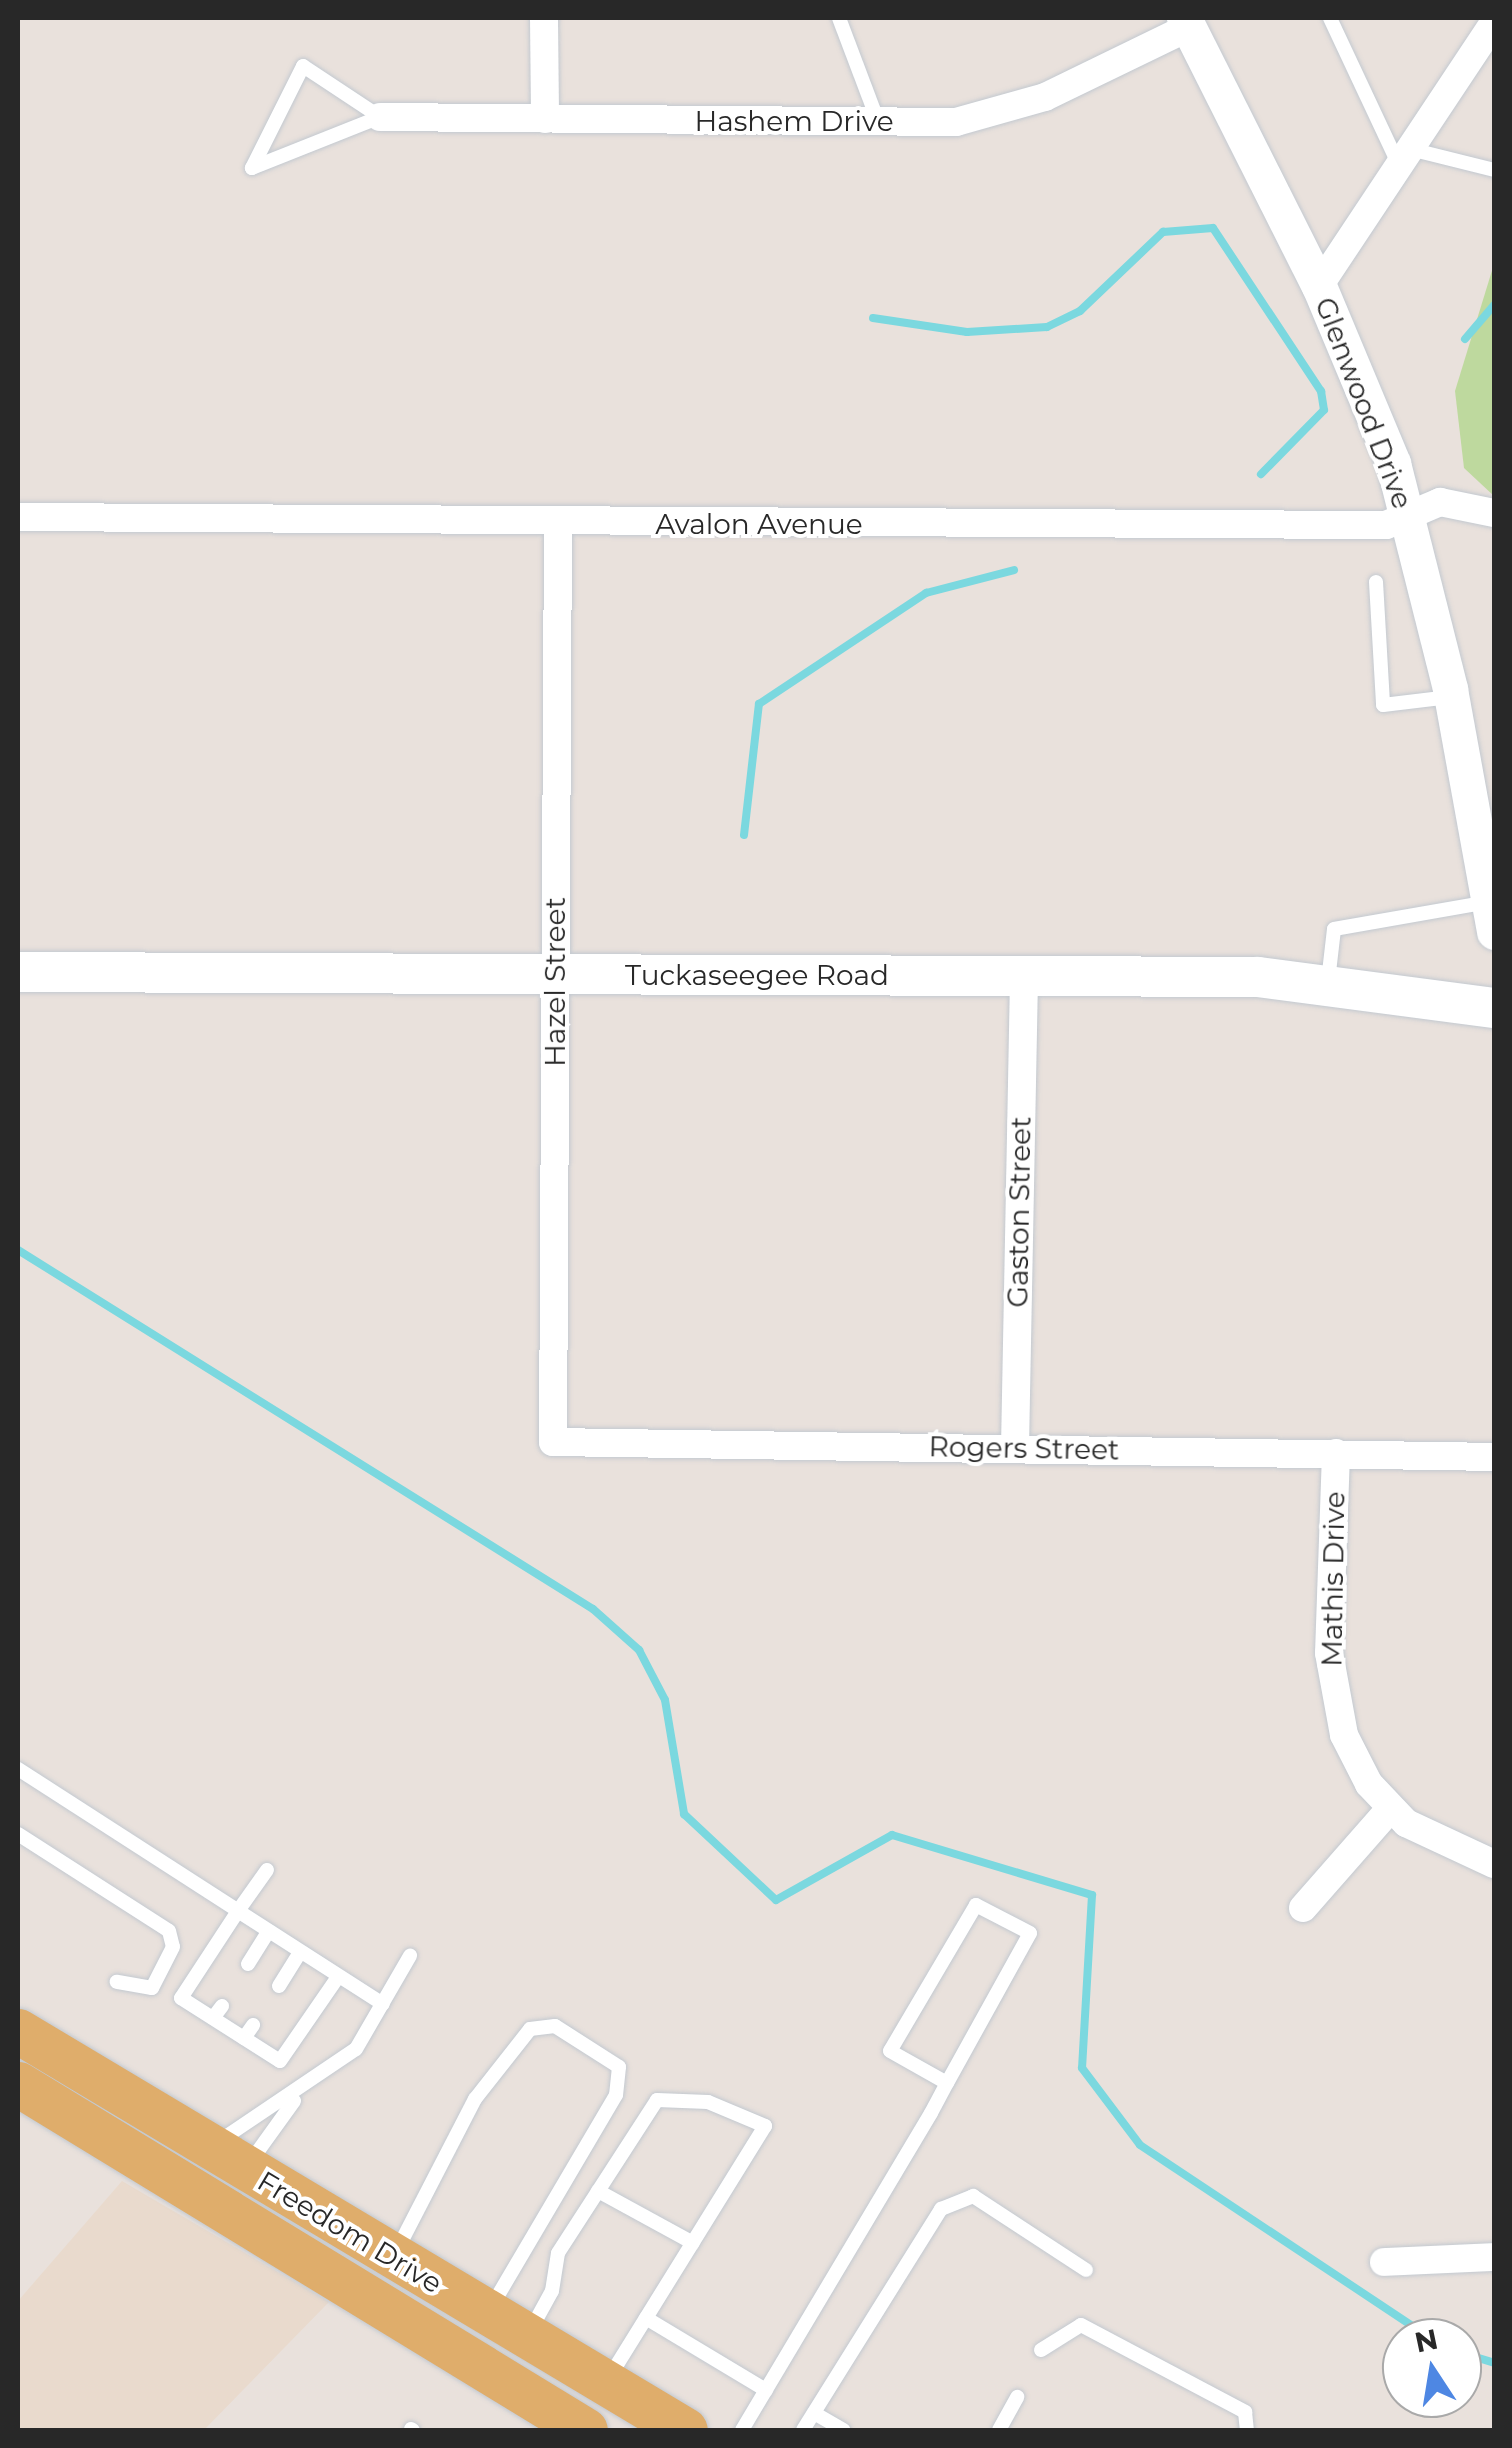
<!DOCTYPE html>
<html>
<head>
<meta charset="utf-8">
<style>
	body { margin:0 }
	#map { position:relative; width:1512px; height:2448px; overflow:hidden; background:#e9e1dc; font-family:Montserrat,sans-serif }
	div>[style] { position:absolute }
	.education>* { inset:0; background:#e9dacd }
	.green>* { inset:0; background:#bed99e }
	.stream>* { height:8px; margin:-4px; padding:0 4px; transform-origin:4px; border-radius:4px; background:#7bd8df }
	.roads { filter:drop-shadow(0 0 2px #c3c9d0) drop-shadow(0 0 2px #c3c9d0) }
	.service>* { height:14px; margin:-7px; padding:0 7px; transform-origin:7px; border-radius:7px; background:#fff }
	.minor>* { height:28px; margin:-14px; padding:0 14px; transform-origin:14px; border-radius:14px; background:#fff }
	.tertiary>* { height:35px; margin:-17.5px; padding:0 17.5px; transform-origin:17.5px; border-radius:17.5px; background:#fff }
	.secondary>* { height:40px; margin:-20px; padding:0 20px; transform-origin:20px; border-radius:20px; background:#fff }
	.primary>* { height:45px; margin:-22.5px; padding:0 22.5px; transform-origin:22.5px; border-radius:22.5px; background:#dfad6b }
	span { translate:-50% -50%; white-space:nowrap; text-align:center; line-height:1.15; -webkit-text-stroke:8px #fff; paint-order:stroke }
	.street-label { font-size:28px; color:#282828 }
	.frame { position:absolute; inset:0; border:20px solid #282828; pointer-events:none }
	.north { position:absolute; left:1382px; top:2318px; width:100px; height:100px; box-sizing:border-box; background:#fff; border:2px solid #a9a9a9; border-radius:50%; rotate:348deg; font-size:28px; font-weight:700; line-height:40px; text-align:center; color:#282828 }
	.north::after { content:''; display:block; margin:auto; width:35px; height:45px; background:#4e87e3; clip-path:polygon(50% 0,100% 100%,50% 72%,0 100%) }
</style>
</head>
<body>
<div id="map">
	<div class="education">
		<div style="clip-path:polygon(122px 2181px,329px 2302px,204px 2430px,18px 2430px,18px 2301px)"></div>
	</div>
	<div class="green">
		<div style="clip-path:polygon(1494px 264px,1494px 496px,1464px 468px,1455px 391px)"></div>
	</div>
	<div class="stream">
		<div style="left:873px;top:318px;width:95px;rotate:8.5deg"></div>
		<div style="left:967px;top:332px;width:80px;rotate:-3.6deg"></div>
		<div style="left:1047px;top:327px;width:37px;rotate:-26deg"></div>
		<div style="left:1080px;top:311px;width:115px;rotate:-43.6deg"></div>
		<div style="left:1163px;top:232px;width:50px;rotate:-4.6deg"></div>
		<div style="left:1213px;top:228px;width:196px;rotate:56.5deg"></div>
		<div style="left:1321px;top:391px;width:19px;rotate:81deg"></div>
		<div style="left:1324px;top:410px;width:90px;rotate:134.5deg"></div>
		<div style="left:1465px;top:339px;width:45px;rotate:-49.5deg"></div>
		<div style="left:744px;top:835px;width:132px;rotate:-83.5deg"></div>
		<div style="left:759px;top:704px;width:201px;rotate:-33.6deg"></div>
		<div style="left:926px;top:593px;width:91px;rotate:-14.6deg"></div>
		<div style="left:18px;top:1250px;width:678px;rotate:31.98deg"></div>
		<div style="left:593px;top:1609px;width:62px;rotate:41.7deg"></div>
		<div style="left:639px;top:1650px;width:56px;rotate:62.5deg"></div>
		<div style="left:665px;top:1700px;width:116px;rotate:80.5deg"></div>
		<div style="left:684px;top:1814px;width:126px;rotate:43.1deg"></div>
		<div style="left:776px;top:1900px;width:133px;rotate:-29.3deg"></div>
		<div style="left:892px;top:1835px;width:209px;rotate:16.7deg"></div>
		<div style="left:1092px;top:1895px;width:173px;rotate:93.3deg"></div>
		<div style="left:1082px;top:2068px;width:96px;rotate:53deg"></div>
		<div style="left:1140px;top:2145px;width:348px;rotate:33.6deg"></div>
		<div style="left:1462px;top:2353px;width:34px;rotate:17deg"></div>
	</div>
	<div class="roads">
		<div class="service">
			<div style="left:839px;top:18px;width:110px;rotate:69.3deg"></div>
			<div style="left:1330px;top:18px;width:162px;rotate:64.9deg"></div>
			<div style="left:303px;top:66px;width:92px;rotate:33.5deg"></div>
			<div style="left:380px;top:117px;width:138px;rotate:158.3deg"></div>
			<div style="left:252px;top:168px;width:114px;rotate:-63.4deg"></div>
			<div style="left:1410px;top:149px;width:87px;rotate:14deg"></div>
			<div style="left:1376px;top:582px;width:123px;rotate:86.7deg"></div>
			<div style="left:1383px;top:705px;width:67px;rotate:-6.8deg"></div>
			<div style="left:1328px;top:981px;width:52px;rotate:-83.4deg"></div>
			<div style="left:1334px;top:929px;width:156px;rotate:-9.9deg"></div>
			<div style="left:18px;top:1769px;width:262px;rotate:32.8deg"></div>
			<div style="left:238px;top:1911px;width:104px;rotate:123.2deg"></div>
			<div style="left:181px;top:1998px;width:117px;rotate:32.5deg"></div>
			<div style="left:280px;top:2061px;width:102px;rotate:-55.4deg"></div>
			<div style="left:18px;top:1834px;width:179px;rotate:32.7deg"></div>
			<div style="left:169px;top:1931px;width:16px;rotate:76deg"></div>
			<div style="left:173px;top:1947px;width:46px;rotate:117.1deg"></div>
			<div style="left:152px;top:1988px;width:36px;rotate:-170deg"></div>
			<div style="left:267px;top:1870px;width:50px;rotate:125.3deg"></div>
			<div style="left:238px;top:1911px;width:172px;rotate:32.7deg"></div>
			<div style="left:248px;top:1964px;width:39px;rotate:-58deg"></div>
			<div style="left:279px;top:1986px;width:40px;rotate:-58deg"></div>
			<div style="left:213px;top:2018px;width:15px;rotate:-53deg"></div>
			<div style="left:244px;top:2038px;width:16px;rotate:-55deg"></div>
			<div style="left:218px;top:2142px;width:166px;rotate:-34deg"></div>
			<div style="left:356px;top:2049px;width:108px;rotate:-59.9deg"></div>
			<div style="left:248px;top:2165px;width:79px;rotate:-54.3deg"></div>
			<div style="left:598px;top:2191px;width:108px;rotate:28.7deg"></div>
			<div style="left:397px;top:2250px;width:170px;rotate:-62.7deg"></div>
			<div style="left:475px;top:2099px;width:89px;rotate:-51.8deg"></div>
			<div style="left:530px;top:2029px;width:25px;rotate:-7deg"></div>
			<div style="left:555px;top:2026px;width:76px;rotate:32.6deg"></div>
			<div style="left:619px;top:2067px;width:28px;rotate:96deg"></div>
			<div style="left:616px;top:2095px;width:248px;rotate:120.5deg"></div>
			<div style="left:646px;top:2318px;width:140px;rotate:31deg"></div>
			<div style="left:530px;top:2331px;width:46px;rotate:-61.2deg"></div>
			<div style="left:552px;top:2291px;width:38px;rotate:-81deg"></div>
			<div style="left:558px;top:2253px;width:182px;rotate:-57.1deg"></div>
			<div style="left:657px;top:2100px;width:51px;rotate:2.2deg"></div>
			<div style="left:708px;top:2102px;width:62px;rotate:22.8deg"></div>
			<div style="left:765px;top:2126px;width:298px;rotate:121.8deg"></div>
			<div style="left:1041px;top:2350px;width:47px;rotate:-32deg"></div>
			<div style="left:1081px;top:2325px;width:186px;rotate:27.9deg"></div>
			<div style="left:1245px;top:2412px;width:18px;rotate:84deg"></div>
			<div style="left:814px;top:2413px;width:34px;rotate:30deg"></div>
			<div style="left:411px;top:2429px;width:2px;rotate:27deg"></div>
			<div style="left:742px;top:2430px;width:369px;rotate:-59.2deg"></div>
			<div style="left:931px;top:2113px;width:34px;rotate:-62deg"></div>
			<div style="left:947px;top:2083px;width:171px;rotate:-61deg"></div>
			<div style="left:1030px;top:1933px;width:61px;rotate:-152.6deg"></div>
			<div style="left:976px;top:1905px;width:169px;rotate:120.5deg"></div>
			<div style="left:890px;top:2051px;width:65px;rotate:29.3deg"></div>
			<div style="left:803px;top:2430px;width:261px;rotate:-58deg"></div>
			<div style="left:941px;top:2209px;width:35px;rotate:-22deg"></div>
			<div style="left:973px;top:2196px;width:135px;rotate:33.2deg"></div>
			<div style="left:999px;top:2430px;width:38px;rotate:-61deg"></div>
		</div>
		<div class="minor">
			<div style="left:544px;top:18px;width:101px;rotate:89.4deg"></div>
			<div style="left:380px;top:117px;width:576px;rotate:0.5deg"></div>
			<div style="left:956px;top:122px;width:92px;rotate:-15.7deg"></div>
			<div style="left:1045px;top:97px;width:160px;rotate:-25.9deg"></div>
			<div style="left:1319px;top:286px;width:316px;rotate:-56.4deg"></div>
			<div style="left:18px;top:517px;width:1368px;rotate:0.34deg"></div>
			<div style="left:1386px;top:525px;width:59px;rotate:-23.1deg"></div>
			<div style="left:1440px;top:502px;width:55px;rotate:11.5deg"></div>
			<div style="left:558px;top:522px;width:920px;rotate:90.31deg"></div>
			<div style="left:553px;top:1442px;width:941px;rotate:0.91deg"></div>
			<div style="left:1015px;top:1447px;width:470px;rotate:-88.9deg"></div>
			<div style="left:1336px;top:1453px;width:200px;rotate:92deg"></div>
			<div style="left:1329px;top:1653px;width:83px;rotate:79.6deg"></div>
			<div style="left:1344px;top:1735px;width:55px;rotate:63deg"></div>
			<div style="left:1369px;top:1784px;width:54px;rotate:46.5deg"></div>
			<div style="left:1406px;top:1823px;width:97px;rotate:25deg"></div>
			<div style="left:1303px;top:1908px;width:132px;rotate:-48.7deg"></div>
			<div style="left:1384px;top:2262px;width:110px;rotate:-2.6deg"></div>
		</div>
		<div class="tertiary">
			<div style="left:1184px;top:18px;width:300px;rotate:63.3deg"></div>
			<div style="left:1319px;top:286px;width:192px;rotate:67.3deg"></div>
			<div style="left:1393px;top:463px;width:233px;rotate:75.8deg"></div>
			<div style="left:1450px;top:689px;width:247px;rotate:79.7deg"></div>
		</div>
		<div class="secondary">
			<div style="left:18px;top:972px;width:1240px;rotate:0.23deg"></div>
			<div style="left:1258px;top:977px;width:238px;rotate:7.5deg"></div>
		</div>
		<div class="primary">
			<div style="left:18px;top:2031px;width:777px;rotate:30.89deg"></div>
			<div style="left:18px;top:2084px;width:664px;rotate:31.39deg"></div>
		</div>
	</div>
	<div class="street-label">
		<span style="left:794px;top:121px">Hashem Drive</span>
		<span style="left:1364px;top:403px;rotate:69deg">Glenwood Drive</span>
		<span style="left:759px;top:524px">Avalon Avenue</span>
		<span style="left:757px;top:975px">Tuckaseegee Road</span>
		<span style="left:555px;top:982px;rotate:-90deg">Hazel Street</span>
		<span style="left:1019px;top:1212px;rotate:-89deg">Gaston Street</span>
		<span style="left:1024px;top:1448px;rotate:1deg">Rogers Street</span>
		<span style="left:1333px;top:1579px;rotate:-89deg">Mathis Drive</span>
		<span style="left:350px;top:2232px;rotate:31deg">Freedom Drive</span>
	</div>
	<div class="frame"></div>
	<div class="north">N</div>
</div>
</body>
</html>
